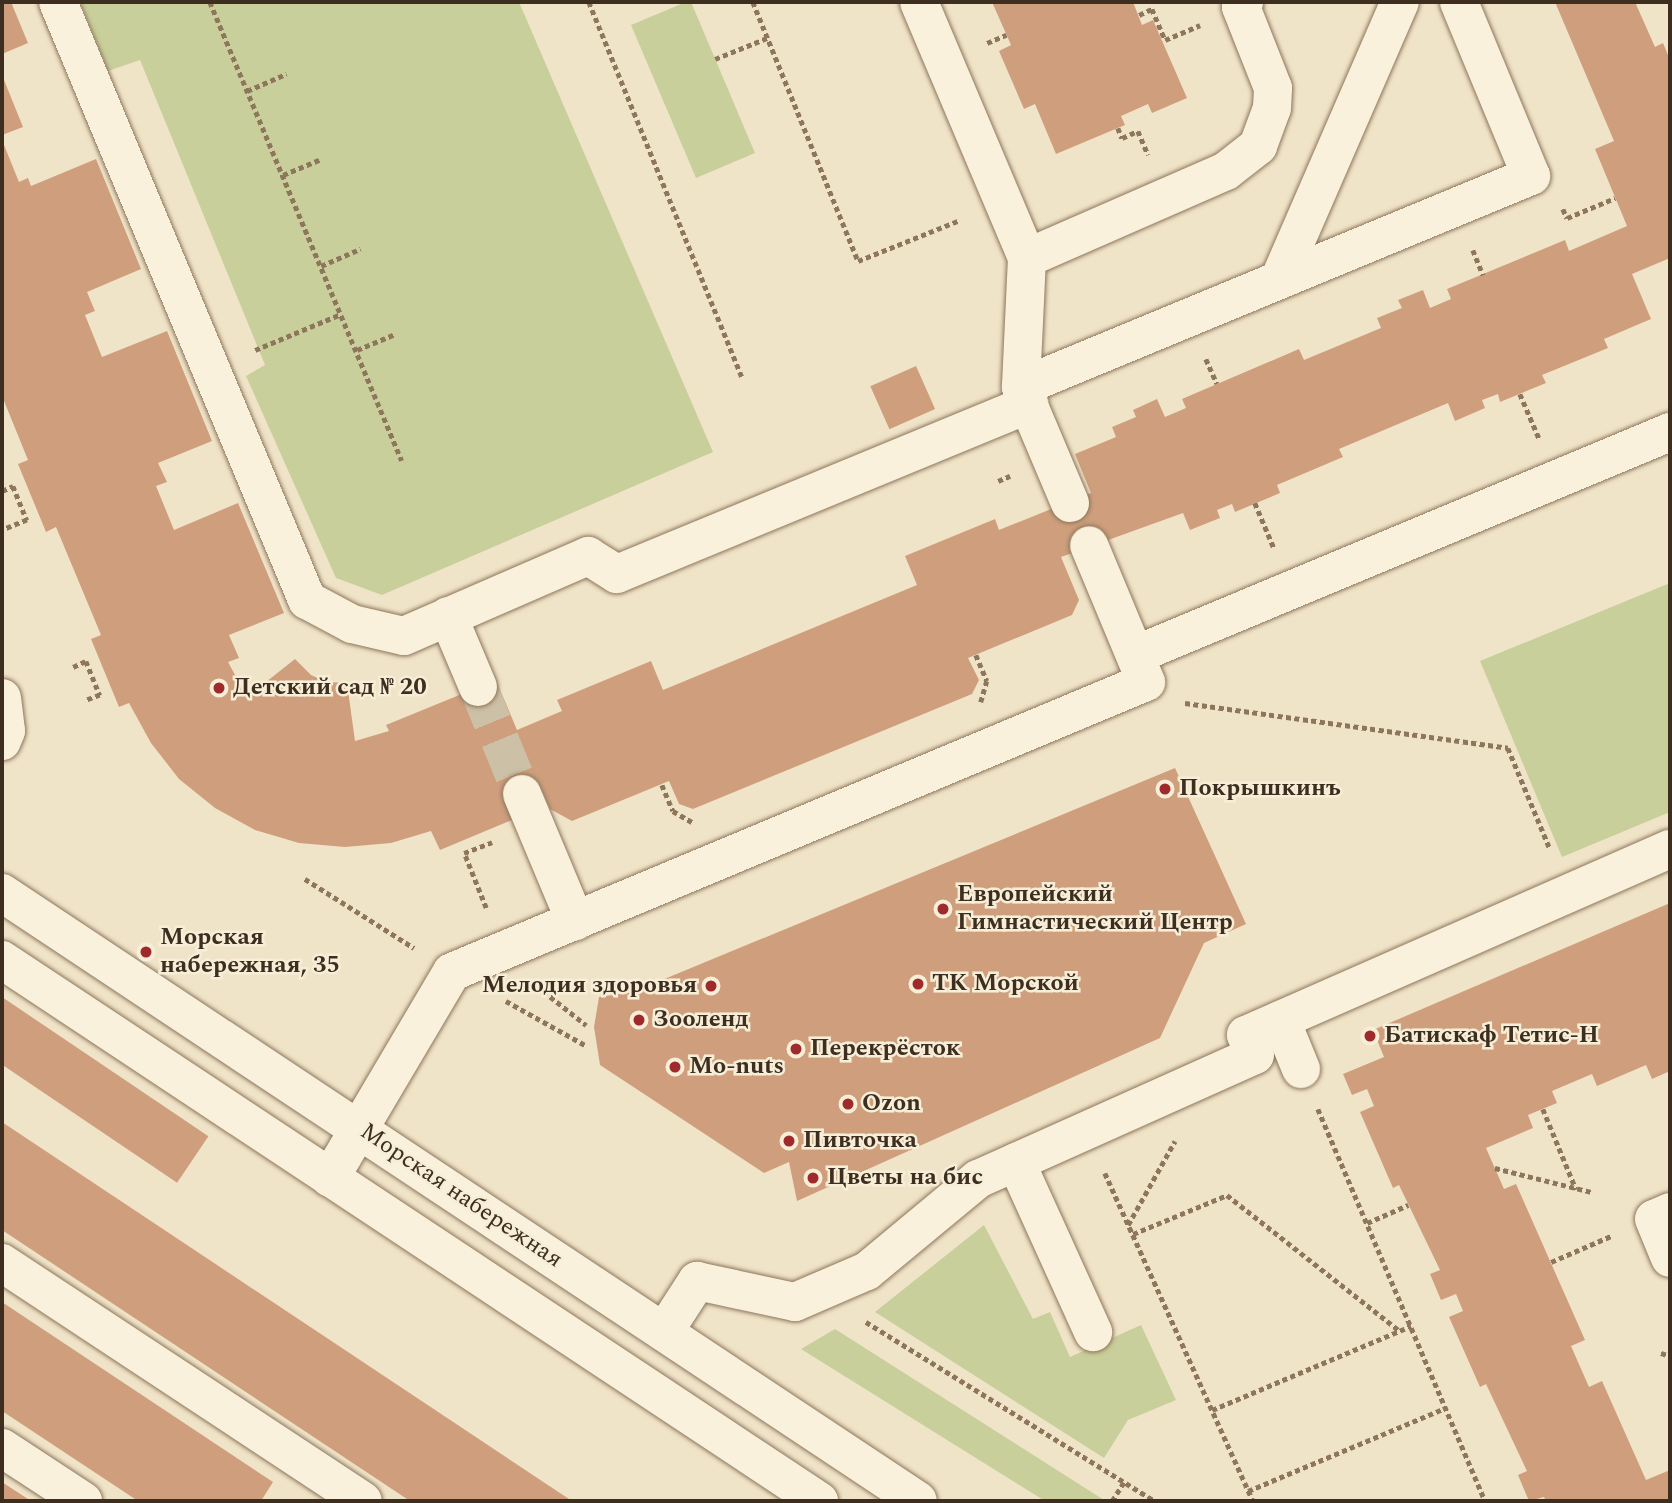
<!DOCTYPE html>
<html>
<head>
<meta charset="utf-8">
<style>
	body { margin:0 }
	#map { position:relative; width:1672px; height:1503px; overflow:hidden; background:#f0e4c8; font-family:Spectral,serif }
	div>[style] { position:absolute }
	.green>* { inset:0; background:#c9cf9b }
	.building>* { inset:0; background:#cf9f7d; transform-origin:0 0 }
	.minor-tunnel>* { height:38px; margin-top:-19px; transform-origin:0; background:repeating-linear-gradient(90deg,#ccc0a6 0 38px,transparent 0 57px) }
	.path>* { height:4.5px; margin-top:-2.25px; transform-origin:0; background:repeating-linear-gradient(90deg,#8d765c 0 5px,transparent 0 8.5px) }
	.roads { filter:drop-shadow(0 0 2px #8d765c) drop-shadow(0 0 2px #8d765c) }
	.minor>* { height:38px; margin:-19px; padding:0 19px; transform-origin:19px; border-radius:19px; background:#faf1dc }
	.dots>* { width:19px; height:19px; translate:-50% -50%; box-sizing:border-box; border:4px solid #f7eed8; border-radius:50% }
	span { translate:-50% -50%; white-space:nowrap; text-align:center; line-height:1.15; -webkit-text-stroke:5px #f7eed8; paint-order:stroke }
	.poi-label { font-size:24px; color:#3d2e20; font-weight:700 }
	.left { translate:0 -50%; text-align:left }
	.right { translate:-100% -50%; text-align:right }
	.street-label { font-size:24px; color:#3d2e20 }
	.frame { position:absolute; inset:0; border:4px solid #3d2e20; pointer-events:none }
</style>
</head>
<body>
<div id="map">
	<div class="green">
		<div style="clip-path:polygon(80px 2px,519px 2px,713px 452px,382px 595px,336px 578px,246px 376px,265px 365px,140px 60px,108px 71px)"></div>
		<div style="clip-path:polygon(686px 2px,691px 2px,755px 153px,696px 178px,631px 25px)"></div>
		<div style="clip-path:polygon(1670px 583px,1670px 812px,1562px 857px,1480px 661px)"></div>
		<div style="clip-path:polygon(984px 1225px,1033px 1319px,1050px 1312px,1070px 1357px,1141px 1325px,1176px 1400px,1128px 1420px,1104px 1458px,875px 1312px)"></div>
		<div style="clip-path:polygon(835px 1329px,1104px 1500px,1103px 1501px,1045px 1501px,801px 1349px)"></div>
	</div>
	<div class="building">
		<div style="clip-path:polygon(2px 2px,11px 2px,28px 43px,2px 54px)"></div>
		<div style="clip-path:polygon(992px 2px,1133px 2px,1142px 25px,1153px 20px,1187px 98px,1152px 113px,1148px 104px,1121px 116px,1125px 125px,1056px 154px,1035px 104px,1024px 109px,999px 51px,1011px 45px)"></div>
		<div style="clip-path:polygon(1555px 2px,1635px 2px,1655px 47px,1663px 43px,1670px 60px,1670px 258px,1632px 274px,1651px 319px,1604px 339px,1608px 348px,1542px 375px,1546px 383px,1500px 402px,1498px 394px,1482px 400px,1485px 408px,1455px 421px,1448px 403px,1339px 449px,1343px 457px,1277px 485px,1280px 493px,1235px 512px,1232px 504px,1217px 510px,1220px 518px,1190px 530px,1183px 513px,1061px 557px,1079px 600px,1072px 615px,968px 658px,979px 680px,972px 694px,693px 809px,679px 804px,669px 781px,572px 821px,550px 809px,540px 786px,504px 801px,512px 820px,440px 850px,431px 831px,391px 843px,345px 847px,299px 843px,255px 830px,215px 808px,179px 779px,151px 743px,129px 703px,119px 707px,91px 639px,101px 635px,56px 527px,46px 532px,18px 464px,28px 460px,2px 396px,2px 140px,19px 182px,28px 178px,31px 186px,96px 159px,141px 269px,87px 292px,95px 311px,85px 315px,102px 357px,167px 331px,212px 441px,158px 463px,167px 482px,156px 486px,174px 530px,238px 503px,284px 613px,229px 635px,239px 658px,228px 662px,247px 697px,295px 659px,311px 675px,326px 682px,347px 683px,355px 741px,389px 731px,386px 725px,496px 680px,517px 730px,562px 711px,557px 700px,651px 661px,663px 690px,917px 585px,905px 556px,995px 519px,999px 530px,1091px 493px,1075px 454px,1116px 437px,1112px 427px,1136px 417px,1133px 410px,1157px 399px,1165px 417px,1186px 408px,1182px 399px,1299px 349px,1304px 360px,1381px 328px,1377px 318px,1402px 308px,1398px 300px,1423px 290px,1430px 308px,1451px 299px,1447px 289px,1565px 240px,1569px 251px,1627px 226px,1595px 149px,1614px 141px)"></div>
		<div style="clip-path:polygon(2px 75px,23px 127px,2px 135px)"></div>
		<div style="left:916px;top:366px;width:47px;height:50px;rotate:66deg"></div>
		<div style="clip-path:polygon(1175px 768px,1246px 924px,1204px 943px,1160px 1038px,797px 1201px,789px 1162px,764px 1173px,600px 1065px,594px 1027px,599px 997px,633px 992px)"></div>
		<div style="clip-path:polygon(1670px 903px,1670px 1071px,1652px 1079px,1646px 1065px,1597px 1086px,1592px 1074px,1552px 1091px,1557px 1103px,1528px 1115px,1533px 1128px,1486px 1148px,1504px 1189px,1516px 1184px,1585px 1340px,1571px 1346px,1589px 1387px,1602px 1381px,1646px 1480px,1670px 1470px,1670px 1501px,1546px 1501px,1544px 1497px,1529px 1501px,1518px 1475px,1527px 1471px,1486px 1384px,1480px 1387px,1449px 1317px,1463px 1311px,1456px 1294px,1441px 1300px,1430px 1274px,1440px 1270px,1399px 1185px,1393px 1188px,1360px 1112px,1374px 1106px,1367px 1089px,1352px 1095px,1343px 1074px,1384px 1057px,1373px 1030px)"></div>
		<div style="left:2px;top:997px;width:249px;height:56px;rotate:34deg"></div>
		<div style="clip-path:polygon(2px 1122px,572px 1501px,410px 1501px,2px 1230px)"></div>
		<div style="clip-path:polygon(2px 1302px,273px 1482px,261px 1501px,138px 1501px,2px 1411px)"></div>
		<div style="clip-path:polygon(2px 1482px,31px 1501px,2px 1501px)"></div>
	</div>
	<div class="minor-tunnel">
		<div style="left:478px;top:687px;width:116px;rotate:67.6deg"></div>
	</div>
	<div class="path">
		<div style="left:210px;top:2px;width:497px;rotate:67.3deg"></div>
		<div style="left:589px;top:2px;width:405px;rotate:67.8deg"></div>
		<div style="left:753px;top:2px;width:279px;rotate:67.9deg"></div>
		<div style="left:858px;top:261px;width:110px;rotate:-21.9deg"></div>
		<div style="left:1139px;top:15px;width:14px;rotate:-25deg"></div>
		<div style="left:1152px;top:9px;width:34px;rotate:67deg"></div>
		<div style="left:1165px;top:40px;width:38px;rotate:-23deg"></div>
		<div style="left:987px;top:43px;width:21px;rotate:-23deg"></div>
		<div style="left:715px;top:59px;width:56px;rotate:-22deg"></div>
		<div style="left:247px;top:91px;width:43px;rotate:-23.6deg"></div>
		<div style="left:1118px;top:128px;width:11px;rotate:68deg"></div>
		<div style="left:1122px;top:138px;width:17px;rotate:-24deg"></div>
		<div style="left:1138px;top:131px;width:26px;rotate:67deg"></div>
		<div style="left:283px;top:175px;width:41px;rotate:-22.8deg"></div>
		<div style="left:1563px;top:209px;width:10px;rotate:66deg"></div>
		<div style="left:1567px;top:218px;width:52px;rotate:-22.6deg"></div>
		<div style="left:1473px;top:250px;width:27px;rotate:68deg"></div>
		<div style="left:321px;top:266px;width:43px;rotate:-23.6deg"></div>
		<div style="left:255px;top:350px;width:93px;rotate:-22.7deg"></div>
		<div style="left:357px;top:350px;width:41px;rotate:-22.8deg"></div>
		<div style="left:1206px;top:359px;width:27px;rotate:66deg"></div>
		<div style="left:1520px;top:394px;width:48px;rotate:66.6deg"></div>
		<div style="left:998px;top:481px;width:13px;rotate:-23deg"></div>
		<div style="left:2px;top:491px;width:12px;rotate:-24deg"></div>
		<div style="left:13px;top:486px;width:37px;rotate:68deg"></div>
		<div style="left:27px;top:520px;width:27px;rotate:158deg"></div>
		<div style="left:1255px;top:503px;width:49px;rotate:67.1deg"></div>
		<div style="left:976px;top:655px;width:28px;rotate:67deg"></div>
		<div style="left:987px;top:681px;width:22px;rotate:106deg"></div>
		<div style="left:73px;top:667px;width:14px;rotate:-25deg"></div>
		<div style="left:86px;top:661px;width:37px;rotate:68deg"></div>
		<div style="left:100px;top:695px;width:14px;rotate:159deg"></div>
		<div style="left:1185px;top:703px;width:326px;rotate:7.9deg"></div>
		<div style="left:1508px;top:748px;width:109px;rotate:67.4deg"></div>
		<div style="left:662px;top:785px;width:28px;rotate:67deg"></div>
		<div style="left:673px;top:811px;width:22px;rotate:30deg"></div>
		<div style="left:305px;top:879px;width:129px;rotate:32.3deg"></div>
		<div style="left:486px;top:908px;width:59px;rotate:-111.8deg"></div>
		<div style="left:464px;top:853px;width:30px;rotate:-21deg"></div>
		<div style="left:537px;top:986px;width:63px;rotate:38.5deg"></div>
		<div style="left:506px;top:1001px;width:93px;rotate:29.1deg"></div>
		<div style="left:1318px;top:1109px;width:426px;rotate:66.9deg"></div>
		<div style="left:1543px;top:1109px;width:87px;rotate:67.6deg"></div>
		<div style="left:1495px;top:1168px;width:99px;rotate:14deg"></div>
		<div style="left:1105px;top:1173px;width:360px;rotate:65.7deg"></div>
		<div style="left:1367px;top:1223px;width:45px;rotate:-23.7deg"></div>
		<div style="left:1128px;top:1225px;width:96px;rotate:-60.8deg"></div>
		<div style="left:1133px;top:1234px;width:102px;rotate:-22.5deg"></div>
		<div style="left:1227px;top:1195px;width:220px;rotate:38.2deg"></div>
		<div style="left:1551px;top:1262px;width:65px;rotate:-23.4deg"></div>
		<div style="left:866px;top:1322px;width:340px;rotate:31.8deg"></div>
		<div style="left:1661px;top:1353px;width:9px;rotate:18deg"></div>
		<div style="left:1212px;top:1410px;width:216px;rotate:-22.9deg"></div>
		<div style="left:1248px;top:1491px;width:214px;rotate:-22.8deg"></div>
		<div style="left:1112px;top:1501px;width:22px;rotate:-58deg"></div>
	</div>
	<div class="roads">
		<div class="minor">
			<div style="left:58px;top:2px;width:648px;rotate:67.39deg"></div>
			<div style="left:307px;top:600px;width:51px;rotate:28.1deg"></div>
			<div style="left:352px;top:624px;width:53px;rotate:13deg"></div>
			<div style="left:404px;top:636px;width:201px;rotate:-23.5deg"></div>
			<div style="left:588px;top:556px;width:34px;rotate:32deg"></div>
			<div style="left:617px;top:574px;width:446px;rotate:-22.4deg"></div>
			<div style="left:919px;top:2px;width:278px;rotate:67.1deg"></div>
			<div style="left:1027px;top:258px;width:217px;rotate:-23.6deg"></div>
			<div style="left:1226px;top:171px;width:41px;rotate:-38deg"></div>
			<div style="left:1258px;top:146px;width:40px;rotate:-69.8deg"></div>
			<div style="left:1272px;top:108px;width:20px;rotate:-87deg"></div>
			<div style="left:1273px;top:88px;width:87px;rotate:-111.6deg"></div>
			<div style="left:1241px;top:7px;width:6px;rotate:-59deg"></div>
			<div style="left:1027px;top:258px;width:129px;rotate:92.7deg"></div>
			<div style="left:1021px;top:387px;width:126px;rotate:67.1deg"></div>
			<div style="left:1279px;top:280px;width:303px;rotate:-66.5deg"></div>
			<div style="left:1021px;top:387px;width:552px;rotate:-22.48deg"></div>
			<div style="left:1531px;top:176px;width:188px;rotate:-112.5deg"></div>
			<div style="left:448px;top:616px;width:77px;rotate:67.1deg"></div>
			<div style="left:1135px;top:655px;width:580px;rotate:-22.63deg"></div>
			<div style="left:2px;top:698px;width:33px;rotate:83deg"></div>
			<div style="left:6px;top:731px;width:11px;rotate:112deg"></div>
			<div style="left:522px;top:794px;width:138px;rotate:67.3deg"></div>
			<div style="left:2px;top:893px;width:1099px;rotate:33.57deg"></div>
			<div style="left:2px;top:960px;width:980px;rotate:33.51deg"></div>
			<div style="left:1281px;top:1020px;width:53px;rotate:67.8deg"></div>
			<div style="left:1016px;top:1162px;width:187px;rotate:65.6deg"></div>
			<div style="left:330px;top:1178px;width:239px;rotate:-59.4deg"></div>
			<div style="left:452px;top:972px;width:752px;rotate:-22.68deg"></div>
			<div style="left:1146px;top:682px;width:148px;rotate:-112.6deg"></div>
			<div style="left:1670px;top:1212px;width:17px;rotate:156deg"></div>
			<div style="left:1654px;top:1219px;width:42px;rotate:67.7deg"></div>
			<div style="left:2px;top:1263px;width:432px;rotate:33.4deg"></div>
			<div style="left:664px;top:1332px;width:61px;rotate:-57.1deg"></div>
			<div style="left:697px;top:1281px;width:100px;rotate:12.1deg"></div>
			<div style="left:795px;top:1302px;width:78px;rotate:-23.3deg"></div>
			<div style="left:867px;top:1271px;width:144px;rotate:-39.7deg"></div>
			<div style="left:978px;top:1179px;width:303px;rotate:-24.1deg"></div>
			<div style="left:1255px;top:1055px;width:22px;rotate:-114deg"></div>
			<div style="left:1246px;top:1035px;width:463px;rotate:-23.7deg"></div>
			<div style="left:2px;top:1448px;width:97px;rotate:33.2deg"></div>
		</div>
	</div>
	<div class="dots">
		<div style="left:219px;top:688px;background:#9e2a2b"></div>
		<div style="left:1165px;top:789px;background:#9e2a2b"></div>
		<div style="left:943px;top:909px;background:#9e2a2b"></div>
		<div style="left:146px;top:952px;background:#9e2a2b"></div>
		<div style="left:918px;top:984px;background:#9e2a2b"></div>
		<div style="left:711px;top:986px;background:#9e2a2b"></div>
		<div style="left:639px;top:1020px;background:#9e2a2b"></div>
		<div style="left:1370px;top:1036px;background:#9e2a2b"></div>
		<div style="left:796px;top:1049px;background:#9e2a2b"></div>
		<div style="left:675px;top:1067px;background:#9e2a2b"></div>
		<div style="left:848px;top:1104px;background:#9e2a2b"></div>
		<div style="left:789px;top:1141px;background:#9e2a2b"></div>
		<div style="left:813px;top:1178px;background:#9e2a2b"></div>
	</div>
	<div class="poi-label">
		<span class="left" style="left:233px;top:688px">Детский сад № 20</span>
		<span class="left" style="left:1179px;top:789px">Покрышкинъ</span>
		<span class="left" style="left:957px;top:909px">Европейский<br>Гимнастический Центр</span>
		<span class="left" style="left:160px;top:952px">Морская<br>набережная, 35</span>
		<span class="left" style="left:932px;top:984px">ТК Морской</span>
		<span class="right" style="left:697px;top:986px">Мелодия здоровья</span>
		<span class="left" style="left:653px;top:1020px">Зооленд</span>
		<span class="left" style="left:1384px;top:1036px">Батискаф Тетис-Н</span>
		<span class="left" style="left:810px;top:1049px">Перекрёсток</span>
		<span class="left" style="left:689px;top:1067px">Mo-nuts</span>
		<span class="left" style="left:862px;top:1104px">Ozon</span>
		<span class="left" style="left:803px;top:1141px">Пивточка</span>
		<span class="left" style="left:827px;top:1178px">Цветы на бис</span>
	</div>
	<div class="street-label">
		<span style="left:461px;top:1196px;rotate:34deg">Морская набережная</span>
	</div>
	<div class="frame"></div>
</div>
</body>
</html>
